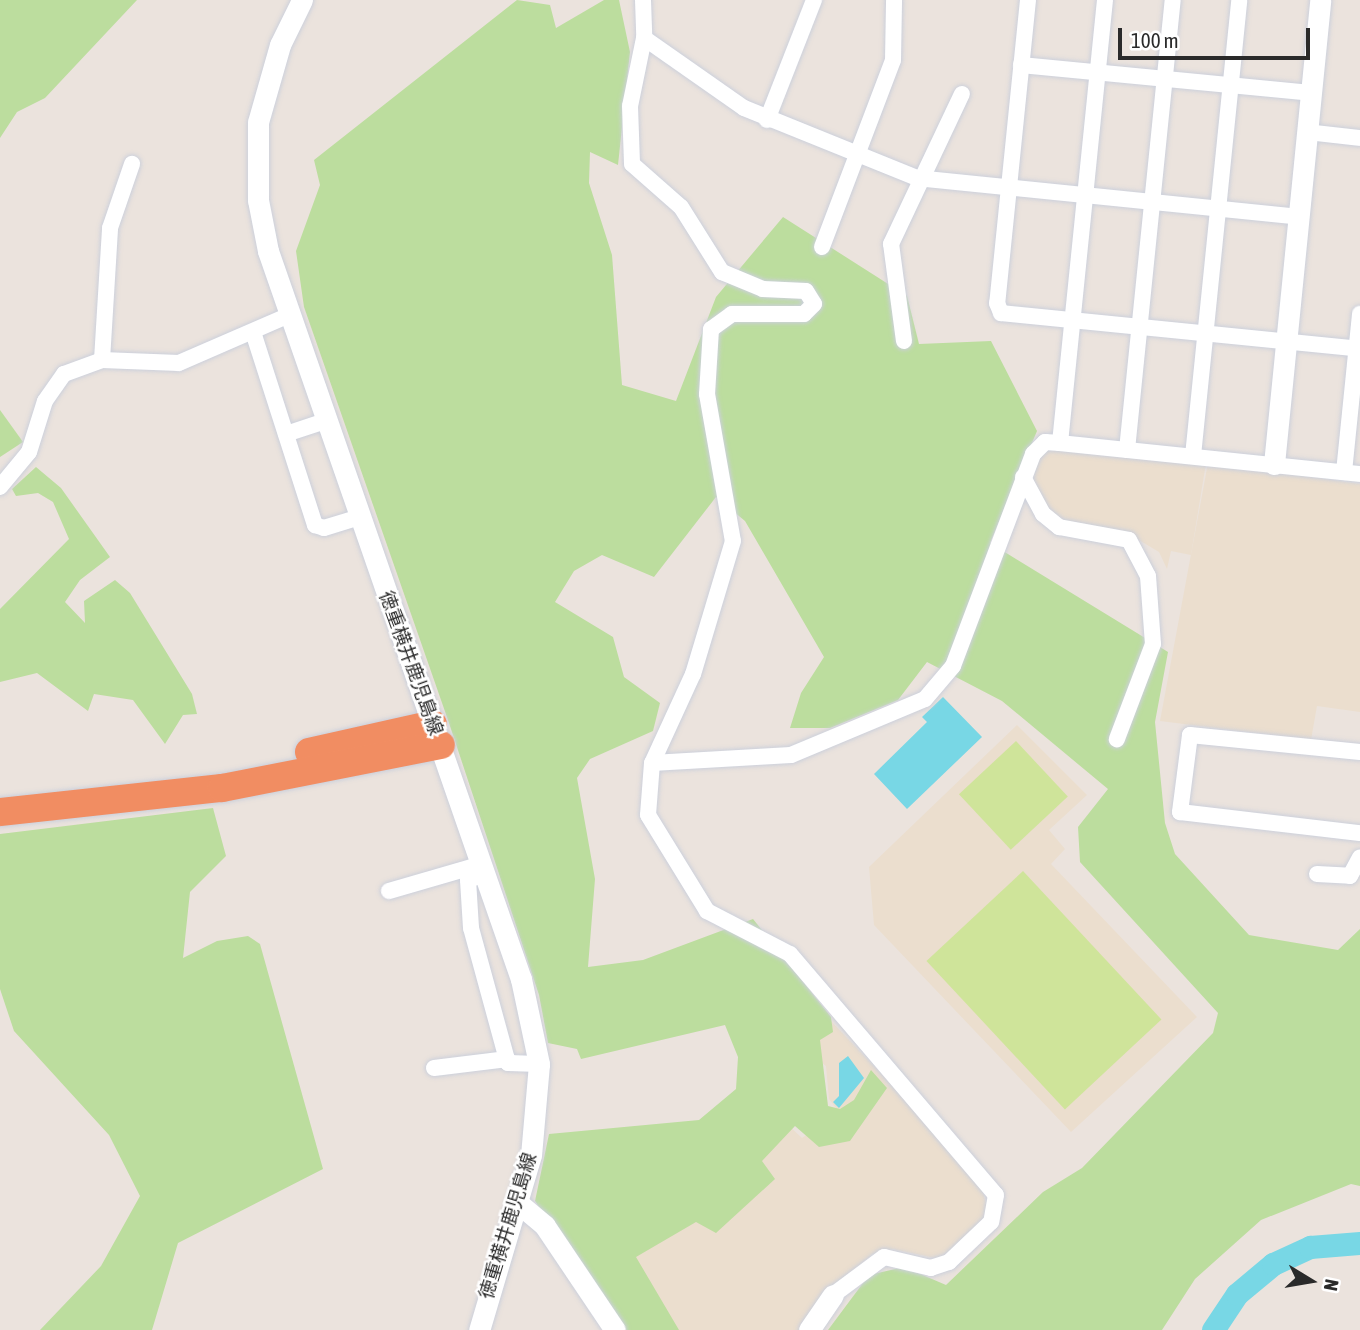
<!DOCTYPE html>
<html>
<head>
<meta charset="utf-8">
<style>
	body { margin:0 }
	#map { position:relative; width:1360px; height:1330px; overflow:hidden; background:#ebe3dd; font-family:"Asap Condensed","Noto Sans JP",sans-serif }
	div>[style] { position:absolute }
	.education>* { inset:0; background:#ebdece }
	.green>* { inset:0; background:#bcdd9e }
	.pitch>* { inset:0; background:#cfe49a; transform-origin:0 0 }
	.water>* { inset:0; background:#78d7e5 }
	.river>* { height:23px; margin:-11.5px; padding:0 11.5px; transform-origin:11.5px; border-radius:11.5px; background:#78d7e5 }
	.roads { filter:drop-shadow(0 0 2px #ccd0db) drop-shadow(0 0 2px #ccd0db) }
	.street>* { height:16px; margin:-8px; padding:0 8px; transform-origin:8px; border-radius:8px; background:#fff }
	.secondary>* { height:21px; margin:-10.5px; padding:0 10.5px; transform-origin:10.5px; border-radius:10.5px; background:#fff }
	.highway>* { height:28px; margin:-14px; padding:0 14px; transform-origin:14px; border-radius:14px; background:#f18d62 }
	span { translate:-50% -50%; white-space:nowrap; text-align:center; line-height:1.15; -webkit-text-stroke:5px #fff; paint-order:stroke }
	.street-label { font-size:19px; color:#2a2a2a }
	.north { position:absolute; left:1276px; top:1246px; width:70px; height:70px; -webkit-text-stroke:5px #fff; paint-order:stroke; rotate:101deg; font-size:19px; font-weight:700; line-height:28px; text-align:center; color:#2a2a2a }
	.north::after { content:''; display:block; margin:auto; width:24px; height:32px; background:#2a2a2a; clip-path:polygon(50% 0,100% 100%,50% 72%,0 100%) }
	.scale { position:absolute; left:1118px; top:28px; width:192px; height:32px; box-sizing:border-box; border:4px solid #2a2a2a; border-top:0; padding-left:9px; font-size:21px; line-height:24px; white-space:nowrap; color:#2a2a2a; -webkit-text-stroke:5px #fff; paint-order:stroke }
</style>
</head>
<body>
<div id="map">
	<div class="education">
		<div style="clip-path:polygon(1051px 448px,1206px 463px,1191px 555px,1171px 551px,1167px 569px,1159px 552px,1129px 534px,1079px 529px,1048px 513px,1032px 486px,1038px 460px)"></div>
		<div style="clip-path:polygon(1208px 463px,1360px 484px,1360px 712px,1317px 706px,1311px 740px,1160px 721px)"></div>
		<div style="clip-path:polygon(1017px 725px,1087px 795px,1049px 830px,1065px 849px,1051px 864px,1197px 1017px,1071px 1132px,874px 925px,869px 867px)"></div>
		<div style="clip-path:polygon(830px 1020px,980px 1178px,988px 1214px,940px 1259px,893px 1249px,872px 1254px,820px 1301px,801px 1330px,623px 1330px,592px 1283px,787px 1124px,802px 1138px,839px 1112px,829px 1099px,826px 1066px,813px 1056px,812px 1035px)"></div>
	</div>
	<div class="green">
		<div style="clip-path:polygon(0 0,137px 0,45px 98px,17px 112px,0 138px)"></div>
		<div style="clip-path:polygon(517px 0,550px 5px,556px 28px,604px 0,619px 0,630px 52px,618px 165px,590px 152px,589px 183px,612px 255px,622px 385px,676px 401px,716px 297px,783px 217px,907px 296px,919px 344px,991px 341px,1037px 431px,990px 543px,1168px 652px,1155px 722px,1165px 823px,1175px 854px,1249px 935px,1338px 950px,1360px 929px,1360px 1186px,1351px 1184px,1261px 1220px,1195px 1279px,1162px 1330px,828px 1330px,869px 1275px,904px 1267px,946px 1285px,1043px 1192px,1082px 1168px,1213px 1033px,1218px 1013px,1080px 862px,1078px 827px,1108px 789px,1002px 701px,927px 662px,898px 700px,830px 728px,790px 728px,801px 693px,824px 657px,745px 521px,716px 497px,654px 577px,602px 555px,574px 571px,555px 602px,613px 637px,624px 677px,660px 703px,653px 731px,590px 759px,577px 778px,595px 879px,588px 967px,643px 960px,753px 919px,831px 1017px,833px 1032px,820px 1040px,828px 1106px,840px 1109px,854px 1100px,871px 1070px,887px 1088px,850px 1141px,819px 1147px,795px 1126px,762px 1161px,775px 1179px,716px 1233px,696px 1222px,636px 1257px,679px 1330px,624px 1330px,535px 1201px,549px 1134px,699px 1120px,736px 1089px,738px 1057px,725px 1025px,581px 1059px,577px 1049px,548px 1043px,539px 995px,449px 723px,304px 307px,296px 251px,320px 185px,314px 160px)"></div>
		<div style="clip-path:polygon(0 410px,23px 442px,0 457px)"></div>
		<div style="clip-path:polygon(36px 467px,61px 488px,110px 557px,80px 580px,65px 602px,85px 623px,84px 601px,115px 580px,130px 593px,192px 694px,197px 714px,183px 715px,165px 744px,133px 700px,94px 694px,88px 711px,37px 673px,0 682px,0 609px,69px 539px,53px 502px,38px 493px,16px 496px,12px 489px)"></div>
		<div style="clip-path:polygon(213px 808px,226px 856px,190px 892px,183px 958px,217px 941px,248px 936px,260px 944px,323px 1169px,178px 1243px,152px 1330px,40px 1330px,101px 1266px,140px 1196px,109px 1135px,14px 1031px,0 989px,0 834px)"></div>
	</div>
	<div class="pitch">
		<div style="left:1016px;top:741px;width:76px;height:78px;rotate:47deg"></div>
		<div style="left:1023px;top:871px;width:203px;height:132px;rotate:47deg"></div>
	</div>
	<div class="water">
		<div style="clip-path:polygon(943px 697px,982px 737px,907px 809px,874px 774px,927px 722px,922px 717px)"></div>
		<div style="clip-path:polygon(848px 1056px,864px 1078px,839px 1108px,833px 1102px,839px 1096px,839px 1063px)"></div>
	</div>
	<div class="river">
		<div style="left:1213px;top:1330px;width:43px;rotate:-56.3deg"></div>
		<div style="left:1237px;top:1294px;width:47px;rotate:-39.8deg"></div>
		<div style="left:1273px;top:1264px;width:41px;rotate:-24.7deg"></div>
		<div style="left:1310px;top:1247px;width:50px;rotate:-4.6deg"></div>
	</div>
	<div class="roads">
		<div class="street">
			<div style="left:643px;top:0;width:38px;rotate:88deg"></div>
			<div style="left:644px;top:38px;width:122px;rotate:35deg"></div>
			<div style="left:744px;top:108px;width:187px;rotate:22deg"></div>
			<div style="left:917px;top:178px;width:384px;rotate:5.8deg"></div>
			<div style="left:1028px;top:0;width:305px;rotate:95.8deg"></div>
			<div style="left:997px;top:303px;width:11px;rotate:68deg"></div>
			<div style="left:1001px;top:313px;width:361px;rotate:5.7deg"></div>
			<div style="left:1105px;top:0;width:445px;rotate:95.8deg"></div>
			<div style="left:1060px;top:443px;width:302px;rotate:5.9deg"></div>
			<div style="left:644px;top:38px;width:69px;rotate:101.6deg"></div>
			<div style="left:630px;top:106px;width:58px;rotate:88deg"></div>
			<div style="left:632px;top:164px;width:65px;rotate:41.3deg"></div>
			<div style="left:681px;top:207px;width:77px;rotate:57.8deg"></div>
			<div style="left:722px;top:272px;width:44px;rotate:22.5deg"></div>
			<div style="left:763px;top:289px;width:43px;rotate:2.7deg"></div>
			<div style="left:806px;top:291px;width:15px;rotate:58deg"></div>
			<div style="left:814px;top:304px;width:14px;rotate:135deg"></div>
			<div style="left:804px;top:314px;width:72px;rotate:180deg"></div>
			<div style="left:732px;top:314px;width:26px;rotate:144deg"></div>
			<div style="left:711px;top:329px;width:65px;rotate:93.5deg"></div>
			<div style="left:707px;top:394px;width:149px;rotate:80deg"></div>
			<div style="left:733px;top:541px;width:139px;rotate:106.7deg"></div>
			<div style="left:693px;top:674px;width:98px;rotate:114.7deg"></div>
			<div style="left:652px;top:763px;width:52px;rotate:94.4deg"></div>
			<div style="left:648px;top:815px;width:113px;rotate:58.4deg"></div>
			<div style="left:707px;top:911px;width:93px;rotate:27.4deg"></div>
			<div style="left:790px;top:954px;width:317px;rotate:49.5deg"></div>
			<div style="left:996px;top:1195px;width:27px;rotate:100deg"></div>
			<div style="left:991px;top:1222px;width:58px;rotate:136.4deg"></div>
			<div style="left:949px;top:1262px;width:19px;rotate:162deg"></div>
			<div style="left:931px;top:1268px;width:48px;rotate:-166.8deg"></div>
			<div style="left:884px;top:1257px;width:64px;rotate:143.3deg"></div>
			<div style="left:1021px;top:65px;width:291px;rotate:5.5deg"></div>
			<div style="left:767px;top:120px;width:129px;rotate:-68.6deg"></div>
			<div style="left:1307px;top:132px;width:53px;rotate:6.5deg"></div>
			<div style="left:822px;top:247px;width:200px;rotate:-69.2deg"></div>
			<div style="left:893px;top:60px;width:60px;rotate:-89deg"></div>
			<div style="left:253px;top:332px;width:203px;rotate:72.2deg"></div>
			<div style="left:315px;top:525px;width:9px;rotate:18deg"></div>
			<div style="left:324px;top:528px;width:37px;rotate:-17deg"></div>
			<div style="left:904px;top:341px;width:98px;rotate:-97.6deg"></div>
			<div style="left:891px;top:244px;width:166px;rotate:-64.7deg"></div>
			<div style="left:102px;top:360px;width:132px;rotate:-86.5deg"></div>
			<div style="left:110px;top:228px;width:68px;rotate:-71deg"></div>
			<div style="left:286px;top:434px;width:41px;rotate:-18.4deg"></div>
			<div style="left:1127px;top:450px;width:452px;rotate:-84.2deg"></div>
			<div style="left:1193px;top:456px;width:458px;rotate:-84.2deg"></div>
			<div style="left:1344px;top:472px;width:159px;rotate:-84.2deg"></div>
			<div style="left:1023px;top:477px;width:42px;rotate:61.6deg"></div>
			<div style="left:1043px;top:514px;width:21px;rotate:39deg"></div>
			<div style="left:1059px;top:527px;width:71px;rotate:10.5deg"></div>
			<div style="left:1129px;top:540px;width:41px;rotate:62.2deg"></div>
			<div style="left:1148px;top:576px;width:68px;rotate:85.8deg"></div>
			<div style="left:1153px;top:644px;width:102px;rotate:110.8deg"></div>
			<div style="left:0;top:487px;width:45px;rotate:-50.4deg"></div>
			<div style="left:29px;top:452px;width:53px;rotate:-72.6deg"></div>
			<div style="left:45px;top:401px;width:33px;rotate:-55deg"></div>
			<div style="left:64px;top:374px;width:40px;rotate:-20.2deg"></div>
			<div style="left:102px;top:360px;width:77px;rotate:2.2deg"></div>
			<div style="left:179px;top:363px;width:118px;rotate:-23.5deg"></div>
			<div style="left:1360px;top:752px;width:171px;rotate:-174.3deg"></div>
			<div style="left:1190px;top:735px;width:78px;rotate:97.4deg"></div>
			<div style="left:1180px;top:812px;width:181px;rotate:6.7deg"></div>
			<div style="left:652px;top:763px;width:139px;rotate:-3.3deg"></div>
			<div style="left:791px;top:755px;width:145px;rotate:-22.7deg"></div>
			<div style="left:925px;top:699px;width:43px;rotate:-49.7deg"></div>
			<div style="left:953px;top:666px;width:227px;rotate:-69.3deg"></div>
			<div style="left:1033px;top:454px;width:17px;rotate:-45deg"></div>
			<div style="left:1045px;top:442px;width:15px;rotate:4deg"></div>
			<div style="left:485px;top:874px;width:18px;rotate:161deg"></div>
			<div style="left:468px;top:880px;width:48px;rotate:86.4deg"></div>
			<div style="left:471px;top:928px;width:140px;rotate:74.7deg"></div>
			<div style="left:508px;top:1063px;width:31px;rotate:2deg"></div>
			<div style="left:1317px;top:874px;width:33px;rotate:3deg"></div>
			<div style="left:1350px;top:876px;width:21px;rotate:-62deg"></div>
			<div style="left:389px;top:891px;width:97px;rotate:-16.2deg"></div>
			<div style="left:434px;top:1068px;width:74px;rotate:-7deg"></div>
		</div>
		<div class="secondary">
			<div style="left:302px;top:0;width:50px;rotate:116.1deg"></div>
			<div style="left:280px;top:45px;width:80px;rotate:105.9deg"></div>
			<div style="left:258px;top:122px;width:78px;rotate:90deg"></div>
			<div style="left:258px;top:200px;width:52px;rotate:78.9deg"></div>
			<div style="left:268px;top:251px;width:771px;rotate:70.84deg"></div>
			<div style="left:521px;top:979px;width:87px;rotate:78deg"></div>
			<div style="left:539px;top:1064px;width:91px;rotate:95deg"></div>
			<div style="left:531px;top:1155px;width:183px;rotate:106.5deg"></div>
			<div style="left:1274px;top:464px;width:466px;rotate:-84.3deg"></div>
			<div style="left:518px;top:1203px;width:35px;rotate:40deg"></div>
			<div style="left:545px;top:1226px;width:125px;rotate:56.1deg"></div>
			<div style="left:809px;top:1330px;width:42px;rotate:-55.6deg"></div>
		</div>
		<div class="highway">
			<div style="left:309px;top:752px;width:127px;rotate:-12.7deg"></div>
			<div style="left:0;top:812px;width:223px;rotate:-6.2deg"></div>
			<div style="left:222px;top:788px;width:223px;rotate:-11.1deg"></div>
		</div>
	</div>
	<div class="street-label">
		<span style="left:411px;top:663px;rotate:70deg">徳重横井鹿児島線</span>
		<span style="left:508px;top:1226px;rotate:-73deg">徳重横井鹿児島線</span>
	</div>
	<div class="north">N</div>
	<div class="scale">100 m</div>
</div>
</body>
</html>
